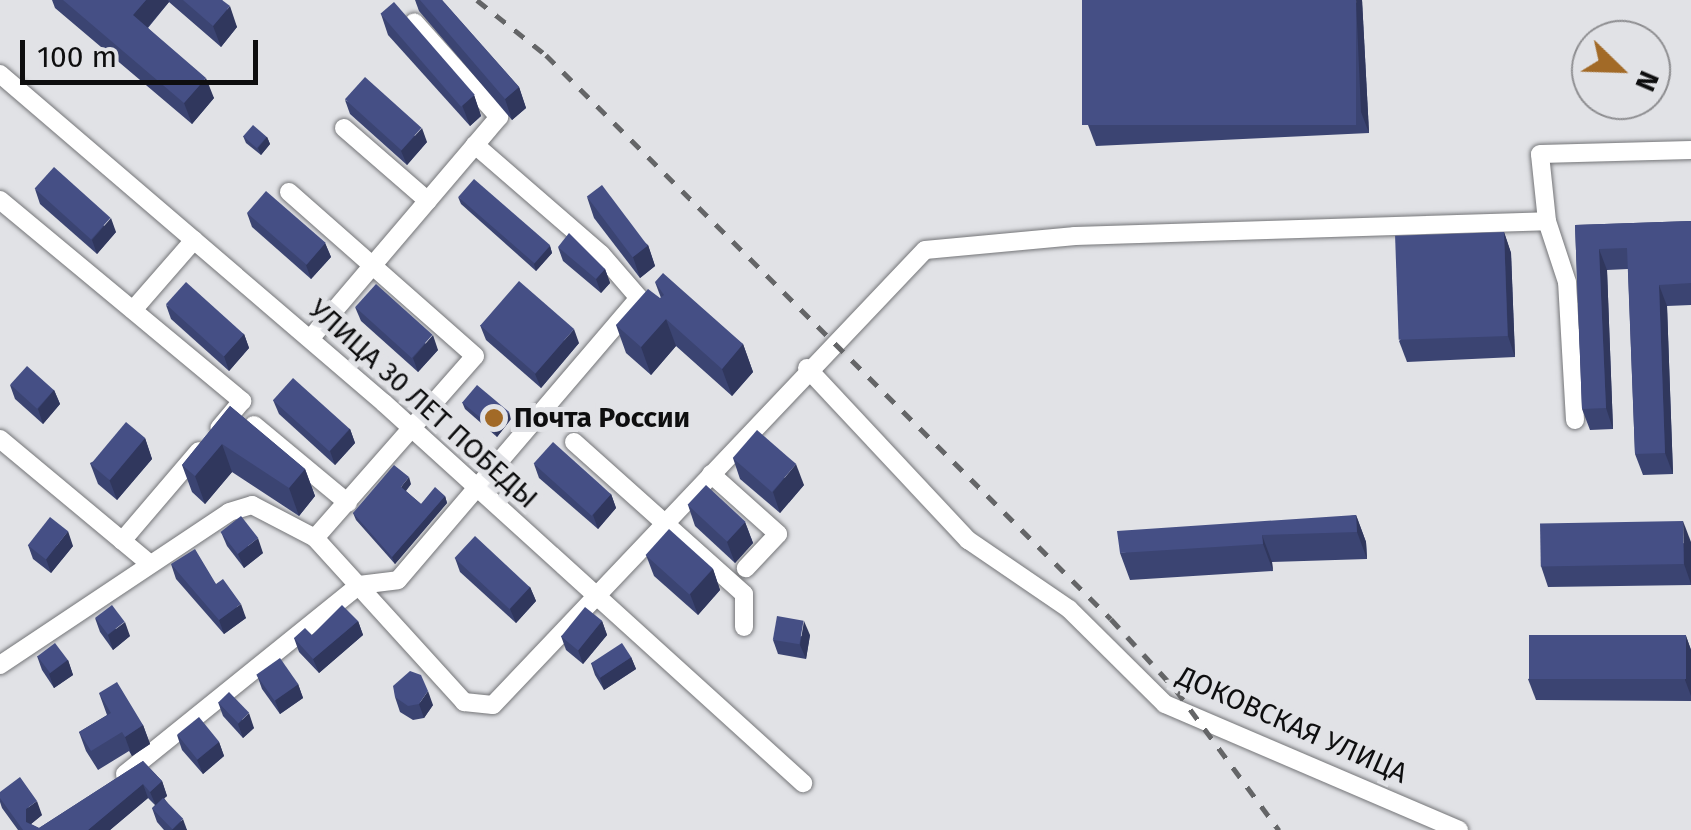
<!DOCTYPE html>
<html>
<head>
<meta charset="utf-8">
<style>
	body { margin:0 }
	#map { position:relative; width:1691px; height:830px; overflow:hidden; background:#e1e2e6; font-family:"Fira Sans",sans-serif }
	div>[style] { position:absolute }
	.roads { filter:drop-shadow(0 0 2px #747578) drop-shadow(0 0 2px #747578) }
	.minor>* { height:18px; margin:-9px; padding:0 9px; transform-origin:9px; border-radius:9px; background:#fff }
	.rail>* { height:5px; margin-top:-2.5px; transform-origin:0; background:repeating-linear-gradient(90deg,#646567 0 12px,transparent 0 24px) }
	.wall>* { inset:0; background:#3b4472 }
	.shaded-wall>* { inset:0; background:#30375d }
	.building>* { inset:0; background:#454f85; transform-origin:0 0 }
	.dots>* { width:28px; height:28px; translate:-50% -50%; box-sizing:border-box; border:5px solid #e1e2e6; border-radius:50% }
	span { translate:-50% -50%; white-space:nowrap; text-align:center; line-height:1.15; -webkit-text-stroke:10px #e1e2e6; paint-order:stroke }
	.street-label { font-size:28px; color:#0e0e0f }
	.poi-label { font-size:28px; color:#0e0e0f; font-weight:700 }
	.left { translate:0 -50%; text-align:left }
	.north { position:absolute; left:1571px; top:20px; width:100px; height:100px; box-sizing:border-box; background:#e1e2e6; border:2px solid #8d8d90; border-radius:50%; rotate:113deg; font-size:28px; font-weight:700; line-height:40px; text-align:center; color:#0e0e0f }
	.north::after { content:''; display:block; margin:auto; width:35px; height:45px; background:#a26a27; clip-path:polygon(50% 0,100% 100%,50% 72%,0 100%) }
	.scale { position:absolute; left:20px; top:40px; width:238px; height:45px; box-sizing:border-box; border:5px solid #0e0e0f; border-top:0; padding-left:12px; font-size:30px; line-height:35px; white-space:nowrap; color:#0e0e0f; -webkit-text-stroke:8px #e1e2e6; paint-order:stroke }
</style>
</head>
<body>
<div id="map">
	<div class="roads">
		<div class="minor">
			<div style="left:0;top:74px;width:506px;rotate:40.59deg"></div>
			<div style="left:384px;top:403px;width:566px;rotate:42.21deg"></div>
			<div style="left:344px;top:128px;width:111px;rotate:41deg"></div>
			<div style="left:0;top:200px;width:315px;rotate:39.7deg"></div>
			<div style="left:242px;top:401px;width:35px;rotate:130deg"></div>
			<div style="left:133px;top:310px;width:93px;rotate:-48.9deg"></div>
			<div style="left:310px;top:339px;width:292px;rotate:-49.6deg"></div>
			<div style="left:499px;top:117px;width:127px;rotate:-131.8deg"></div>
			<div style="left:807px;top:368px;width:236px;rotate:46.9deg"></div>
			<div style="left:968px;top:540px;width:122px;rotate:34.3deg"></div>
			<div style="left:1069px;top:609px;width:135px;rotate:44.7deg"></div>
			<div style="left:1165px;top:704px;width:320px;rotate:23.2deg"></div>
			<div style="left:1575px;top:420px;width:138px;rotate:-93.3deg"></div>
			<div style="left:1567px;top:282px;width:64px;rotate:-108.2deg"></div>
			<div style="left:1547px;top:221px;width:67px;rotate:-96deg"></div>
			<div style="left:1540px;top:154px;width:151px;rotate:-1.5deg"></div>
			<div style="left:254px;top:425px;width:122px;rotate:39.7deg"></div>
			<div style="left:0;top:439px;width:194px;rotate:39.8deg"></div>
			<div style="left:574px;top:442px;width:228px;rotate:41.8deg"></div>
			<div style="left:744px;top:594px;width:33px;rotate:90deg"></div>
			<div style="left:711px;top:474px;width:90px;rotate:41.8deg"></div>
			<div style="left:778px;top:534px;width:47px;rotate:133.3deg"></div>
			<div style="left:315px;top:538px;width:222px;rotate:47.7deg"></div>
			<div style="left:464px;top:702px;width:29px;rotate:6deg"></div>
			<div style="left:493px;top:705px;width:627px;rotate:-46.49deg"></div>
			<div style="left:925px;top:250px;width:151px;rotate:-5.3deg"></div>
			<div style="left:1075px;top:236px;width:472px;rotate:-1.8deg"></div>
			<div style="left:122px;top:541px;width:118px;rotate:-49.5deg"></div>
			<div style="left:0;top:665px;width:275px;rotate:-33.7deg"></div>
			<div style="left:229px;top:512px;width:24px;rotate:-17deg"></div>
			<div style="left:252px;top:505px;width:71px;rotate:27.6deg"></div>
			<div style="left:315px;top:538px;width:242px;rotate:-48.7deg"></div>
			<div style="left:475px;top:356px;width:248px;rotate:-138.6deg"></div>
			<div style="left:125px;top:774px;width:301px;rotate:-38.9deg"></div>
			<div style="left:359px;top:585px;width:39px;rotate:-7deg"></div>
			<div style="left:398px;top:580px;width:371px;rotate:-49.5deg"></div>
			<div style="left:639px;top:298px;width:58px;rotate:-130.8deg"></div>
			<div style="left:601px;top:254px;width:167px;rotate:-139.1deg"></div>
		</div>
	</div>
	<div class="rail">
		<div style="left:477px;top:0;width:88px;rotate:38.6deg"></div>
		<div style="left:546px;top:55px;width:798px;rotate:44.95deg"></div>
		<div style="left:1111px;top:619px;width:96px;rotate:47.5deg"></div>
		<div style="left:1176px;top:690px;width:174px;rotate:53.7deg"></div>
	</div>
	<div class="wall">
		<div style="clip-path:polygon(52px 0,222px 0,237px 27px,221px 47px,169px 2px,148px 28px,214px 98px,192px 124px,55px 8px)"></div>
		<div style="clip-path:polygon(415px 0,442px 0,519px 87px,526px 108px,512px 120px,419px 11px)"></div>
		<div style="clip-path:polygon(1362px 0,1369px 133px,1096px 146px,1088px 125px)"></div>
		<div style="clip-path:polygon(381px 14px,474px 95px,481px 116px,470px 126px,388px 35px)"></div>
		<div style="clip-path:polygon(345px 100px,427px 142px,407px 165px,350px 114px)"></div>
		<div style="clip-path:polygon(243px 136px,267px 137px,270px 144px,261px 155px,246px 143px)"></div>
		<div style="clip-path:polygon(35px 189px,116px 232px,97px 254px,40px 204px)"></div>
		<div style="clip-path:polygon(458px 197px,550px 246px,552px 253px,536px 271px,461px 204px)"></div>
		<div style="clip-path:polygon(587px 197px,648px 245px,655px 266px,640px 278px,594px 218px)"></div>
		<div style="clip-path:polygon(247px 213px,325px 243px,331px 257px,311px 279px,252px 227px)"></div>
		<div style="clip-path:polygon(1691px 221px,1691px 305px,1667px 306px,1673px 474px,1643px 475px,1635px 454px,1628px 269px,1607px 270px,1613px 429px,1590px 430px,1582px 409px,1575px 225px)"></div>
		<div style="clip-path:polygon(1504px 232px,1511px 253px,1515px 357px,1407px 362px,1399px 341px)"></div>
		<div style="clip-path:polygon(558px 247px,605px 269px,610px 283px,601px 293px,563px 261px)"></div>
		<div style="clip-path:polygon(655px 282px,743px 344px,753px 372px,732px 396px,676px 346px,651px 375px,626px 353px,616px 325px,661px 298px)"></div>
		<div style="clip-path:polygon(166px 305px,244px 334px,249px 348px,229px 371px,171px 319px)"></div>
		<div style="clip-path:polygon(355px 307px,438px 350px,418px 372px,361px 321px)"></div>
		<div style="clip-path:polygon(480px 325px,579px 343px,541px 388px,486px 340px)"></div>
		<div style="clip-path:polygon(10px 385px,54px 390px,60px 404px,43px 424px,15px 399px)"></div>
		<div style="clip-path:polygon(273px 400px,350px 429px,355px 443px,335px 465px,279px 414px)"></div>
		<div style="clip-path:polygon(462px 402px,511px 419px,497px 437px,465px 409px)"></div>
		<div style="clip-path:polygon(230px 406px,305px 469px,315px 496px,299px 516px,232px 472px,205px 504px,192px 492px,182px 465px)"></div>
		<div style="clip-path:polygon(145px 438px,152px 459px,117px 500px,98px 484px,90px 463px)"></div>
		<div style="clip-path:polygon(733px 458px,804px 485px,780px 513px,740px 479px)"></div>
		<div style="clip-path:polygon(534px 464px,611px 494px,616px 508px,598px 529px,539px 478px)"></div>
		<div style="clip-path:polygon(411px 484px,406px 491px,421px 504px,445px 496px,447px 503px,395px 564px,356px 520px,353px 513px)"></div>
		<div style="clip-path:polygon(688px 505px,745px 522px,753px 543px,735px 563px,695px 526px)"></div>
		<div style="clip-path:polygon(1356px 515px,1366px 542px,1367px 559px,1272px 562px,1273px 571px,1130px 580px,1120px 553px)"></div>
		<div style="clip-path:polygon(221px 532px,263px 553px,244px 568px,227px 546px)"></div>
		<div style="clip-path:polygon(1691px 542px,1691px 585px,1548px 587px,1541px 566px)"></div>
		<div style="clip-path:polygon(28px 545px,73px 546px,51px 573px,33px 559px)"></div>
		<div style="clip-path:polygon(646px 555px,713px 569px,720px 590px,698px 615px,654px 576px)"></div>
		<div style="clip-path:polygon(455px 558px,530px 587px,536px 601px,516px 623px,460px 572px)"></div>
		<div style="clip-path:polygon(171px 564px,216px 584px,246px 618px,224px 634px,176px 579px)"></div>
		<div style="clip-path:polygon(95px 618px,130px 636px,113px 650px,100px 632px)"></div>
		<div style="clip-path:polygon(358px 621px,363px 635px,319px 673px,299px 652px,294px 638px,312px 635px)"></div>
		<div style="clip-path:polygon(602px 621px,607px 635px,583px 664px,566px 650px,561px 636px)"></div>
		<div style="clip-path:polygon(810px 635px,806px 659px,778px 654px,773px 640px)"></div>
		<div style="clip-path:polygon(1686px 636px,1691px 650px,1691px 701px,1536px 700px,1528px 679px)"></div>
		<div style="clip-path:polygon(37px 656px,68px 660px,73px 675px,54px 688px,42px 670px)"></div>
		<div style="clip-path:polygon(631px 657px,636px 669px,604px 690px,595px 675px,591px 663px)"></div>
		<div style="clip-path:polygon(257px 675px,298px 684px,303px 698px,280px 714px,262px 689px)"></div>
		<div style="clip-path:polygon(99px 693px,143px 725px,150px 744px,132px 756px,129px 751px,98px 770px,86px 751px,79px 732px,107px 715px)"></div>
		<div style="clip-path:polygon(395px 697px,433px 705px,424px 718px,413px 720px,400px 712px)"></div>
		<div style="clip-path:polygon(218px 702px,254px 728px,243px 738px,223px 716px)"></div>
		<div style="clip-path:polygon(177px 735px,219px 742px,224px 756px,203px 774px,182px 750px)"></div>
		<div style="clip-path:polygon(143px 761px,162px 781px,167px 796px,164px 798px,187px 830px,164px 830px,157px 822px,152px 808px,155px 805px,148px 798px,110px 830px,18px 830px,2px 808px,0 802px,0 792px,42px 815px,31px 824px,39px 828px)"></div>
	</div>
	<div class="shaded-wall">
		<div style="clip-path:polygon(146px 0,168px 0,169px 2px,140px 36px,133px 15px)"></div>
		<div style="clip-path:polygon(1356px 0,1362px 0,1369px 133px,1361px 112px)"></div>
		<div style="clip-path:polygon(230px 6px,237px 27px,221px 47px,213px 26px)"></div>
		<div style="clip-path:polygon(206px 78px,214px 98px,192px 124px,184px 103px)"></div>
		<div style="clip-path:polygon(519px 87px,526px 108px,512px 120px,505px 99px)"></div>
		<div style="clip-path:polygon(474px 95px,481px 116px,470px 126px,462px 105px)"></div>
		<div style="clip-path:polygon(422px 128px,427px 142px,407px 165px,401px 151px)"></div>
		<div style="clip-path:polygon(267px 137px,270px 144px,261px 155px,258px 148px)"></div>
		<div style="clip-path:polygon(111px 218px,116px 232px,97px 254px,92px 240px)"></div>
		<div style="clip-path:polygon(1504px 232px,1511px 253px,1515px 357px,1508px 336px)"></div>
		<div style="clip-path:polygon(325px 243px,331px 257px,311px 279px,306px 265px)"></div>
		<div style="clip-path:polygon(648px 245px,655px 266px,640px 278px,633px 257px)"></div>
		<div style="clip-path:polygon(550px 246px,552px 253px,536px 271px,534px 264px)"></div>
		<div style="clip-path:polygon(1599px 249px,1607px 270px,1613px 429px,1606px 408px)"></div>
		<div style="clip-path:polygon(605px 269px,610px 283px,601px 293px,596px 279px)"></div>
		<div style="clip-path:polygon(1659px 285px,1667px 306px,1673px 474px,1665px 453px)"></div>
		<div style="clip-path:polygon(666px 319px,676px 346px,651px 375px,641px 347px)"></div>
		<div style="clip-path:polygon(574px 329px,579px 343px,541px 388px,535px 374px)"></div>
		<div style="clip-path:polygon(244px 334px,249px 348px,229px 371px,224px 356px)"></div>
		<div style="clip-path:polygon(433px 335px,438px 350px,418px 372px,413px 358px)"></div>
		<div style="clip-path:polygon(743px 344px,753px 372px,732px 396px,722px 369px)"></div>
		<div style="clip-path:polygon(54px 390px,60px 404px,43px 424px,38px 409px)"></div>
		<div style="clip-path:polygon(509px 412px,511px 419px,497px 437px,494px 430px)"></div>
		<div style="clip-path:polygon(350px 429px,355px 443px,335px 465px,330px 451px)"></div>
		<div style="clip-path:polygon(145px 438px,152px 459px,117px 500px,109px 479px)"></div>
		<div style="clip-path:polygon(222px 444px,232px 472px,205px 504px,195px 476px)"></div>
		<div style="clip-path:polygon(796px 464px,804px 485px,780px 513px,773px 492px)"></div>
		<div style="clip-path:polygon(305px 469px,315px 496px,299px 516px,289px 488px)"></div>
		<div style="clip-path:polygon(409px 477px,411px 484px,403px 494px,401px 487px)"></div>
		<div style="clip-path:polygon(611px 494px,616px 508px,598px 529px,593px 515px)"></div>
		<div style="clip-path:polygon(445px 496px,447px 503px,395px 564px,392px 557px)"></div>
		<div style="clip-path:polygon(1356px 515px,1366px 542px,1367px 559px,1357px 532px)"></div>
		<div style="clip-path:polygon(1683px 521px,1691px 542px,1691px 584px,1684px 564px)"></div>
		<div style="clip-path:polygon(745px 522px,753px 543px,735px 563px,727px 542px)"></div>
		<div style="clip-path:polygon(68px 531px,73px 546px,51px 573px,46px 559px)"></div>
		<div style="clip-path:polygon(1262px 535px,1272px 562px,1273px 571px,1263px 544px)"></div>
		<div style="clip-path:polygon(258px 538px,263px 553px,244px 568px,238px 554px)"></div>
		<div style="clip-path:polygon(713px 569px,720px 590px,698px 615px,690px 594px)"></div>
		<div style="clip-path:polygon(530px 587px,536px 601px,516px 623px,510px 609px)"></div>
		<div style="clip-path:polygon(241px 604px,246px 618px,224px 634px,219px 620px)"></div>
		<div style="clip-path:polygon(358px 621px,363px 635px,319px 673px,313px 659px)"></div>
		<div style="clip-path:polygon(602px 621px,607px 635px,583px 664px,578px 650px)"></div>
		<div style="clip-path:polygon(804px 621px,810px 635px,806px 659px,800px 645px)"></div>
		<div style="clip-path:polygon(125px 622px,130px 636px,113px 650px,108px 635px)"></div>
		<div style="clip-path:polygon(1686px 636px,1691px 650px,1691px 696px,1685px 680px)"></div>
		<div style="clip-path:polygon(631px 657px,636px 669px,604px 690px,600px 678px)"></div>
		<div style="clip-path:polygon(68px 660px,73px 675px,54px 688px,49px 674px)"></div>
		<div style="clip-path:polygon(298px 684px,303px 698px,280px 714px,275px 700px)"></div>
		<div style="clip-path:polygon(428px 691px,433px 705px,424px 718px,419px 704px)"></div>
		<div style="clip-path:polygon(249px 713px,254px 728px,243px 738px,238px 724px)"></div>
		<div style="clip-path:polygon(143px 725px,150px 744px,132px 756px,125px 737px)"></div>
		<div style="clip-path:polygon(219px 742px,224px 756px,203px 774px,197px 760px)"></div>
		<div style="clip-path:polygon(162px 781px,167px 796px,156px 806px,150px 792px)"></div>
		<div style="clip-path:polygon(143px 784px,148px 798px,110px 830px,88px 830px)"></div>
		<div style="clip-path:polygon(37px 801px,42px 815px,31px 824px,31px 830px,26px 822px,26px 809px)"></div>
		<div style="clip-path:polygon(183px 819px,187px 830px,172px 830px)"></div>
	</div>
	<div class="building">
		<div style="clip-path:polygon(63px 0,146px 0,133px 15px,206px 78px,184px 103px)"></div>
		<div style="clip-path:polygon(183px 0,222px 0,230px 6px,213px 26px)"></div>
		<div style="clip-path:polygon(420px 0,442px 0,519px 87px,505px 99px)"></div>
		<div style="left:1082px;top:0;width:274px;height:125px"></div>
		<div style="left:394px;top:2px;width:123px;height:18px;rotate:49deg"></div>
		<div style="left:365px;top:77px;width:76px;height:30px;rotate:42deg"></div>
		<div style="left:253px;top:125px;width:18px;height:15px;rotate:41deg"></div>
		<div style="left:54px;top:167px;width:76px;height:29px;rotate:42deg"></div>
		<div style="left:474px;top:179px;width:101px;height:24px;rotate:41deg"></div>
		<div style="left:602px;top:185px;width:76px;height:19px;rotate:53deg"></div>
		<div style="left:266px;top:191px;width:79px;height:29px;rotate:41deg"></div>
		<div style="clip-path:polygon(1691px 221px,1691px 283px,1659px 285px,1665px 453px,1635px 454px,1627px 248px,1599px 249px,1606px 408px,1582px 409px,1575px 225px)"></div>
		<div style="left:1504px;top:232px;width:104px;height:109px;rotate:88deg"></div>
		<div style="clip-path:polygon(569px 233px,605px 269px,596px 279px,558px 247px)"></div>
		<div style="clip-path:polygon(663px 273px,743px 344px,722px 369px,666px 319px,641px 347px,616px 325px,648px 289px,660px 298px,664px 295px,655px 282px)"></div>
		<div style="left:519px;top:281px;width:73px;height:59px;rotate:41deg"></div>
		<div style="left:186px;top:282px;width:78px;height:30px;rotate:42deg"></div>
		<div style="left:376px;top:284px;width:76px;height:31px;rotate:42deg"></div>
		<div style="left:27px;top:366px;width:36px;height:25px;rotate:42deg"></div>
		<div style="left:293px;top:378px;width:76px;height:30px;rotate:42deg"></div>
		<div style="left:477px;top:385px;width:42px;height:23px;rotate:40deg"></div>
		<div style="clip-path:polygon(230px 406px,305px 469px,289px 488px,222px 444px,195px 476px,182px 465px)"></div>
		<div style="left:126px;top:422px;width:25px;height:55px;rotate:40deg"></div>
		<div style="left:757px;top:430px;width:52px;height:37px;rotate:41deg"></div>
		<div style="left:553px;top:442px;width:78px;height:29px;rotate:42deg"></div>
		<div style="clip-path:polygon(394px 465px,409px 477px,401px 487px,421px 504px,435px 487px,445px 496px,392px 557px,353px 513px)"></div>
		<div style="left:706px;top:485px;width:54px;height:27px;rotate:43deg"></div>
		<div style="clip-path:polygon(1356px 515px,1357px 532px,1262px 535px,1263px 544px,1120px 553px,1117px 531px)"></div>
		<div style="left:241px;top:516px;width:28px;height:26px;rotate:52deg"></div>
		<div style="left:50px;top:517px;width:23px;height:36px;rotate:38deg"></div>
		<div style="left:1683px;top:521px;width:43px;height:143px;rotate:89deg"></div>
		<div style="left:669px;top:529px;width:59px;height:35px;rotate:42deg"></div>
		<div style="left:475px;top:536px;width:75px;height:30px;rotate:43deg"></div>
		<div style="clip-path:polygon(195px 549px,216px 584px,223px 579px,241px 604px,219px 620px,171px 564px)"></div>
		<div style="left:112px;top:605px;width:21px;height:21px;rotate:53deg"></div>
		<div style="clip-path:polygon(342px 605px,358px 621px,313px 659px,294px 638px,305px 628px,312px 635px)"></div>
		<div style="left:585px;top:607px;width:22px;height:38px;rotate:39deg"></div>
		<div style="left:777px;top:616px;width:27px;height:24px;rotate:10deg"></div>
		<div style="left:1529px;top:635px;width:157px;height:44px"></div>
		<div style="left:55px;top:643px;width:21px;height:22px;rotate:53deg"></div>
		<div style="left:622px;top:643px;width:17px;height:37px;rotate:57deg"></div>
		<div style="left:280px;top:658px;width:32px;height:29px;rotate:55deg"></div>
		<div style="clip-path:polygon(410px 671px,421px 675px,428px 691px,419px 704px,408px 706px,395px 697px,393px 686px)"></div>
		<div style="clip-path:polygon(117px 682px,143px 725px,125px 737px,122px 732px,91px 751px,79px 732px,111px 713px,99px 693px)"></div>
		<div style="left:229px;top:692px;width:29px;height:15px;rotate:46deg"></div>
		<div style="left:199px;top:717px;width:32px;height:28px;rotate:51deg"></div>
		<div style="clip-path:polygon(143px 761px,162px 781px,150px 792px,143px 784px,88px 830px,23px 830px,0 798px,0 792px,20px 777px,37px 801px,26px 809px,26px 822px,39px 828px)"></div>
		<div style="left:163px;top:798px;width:29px;height:15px;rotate:46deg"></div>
	</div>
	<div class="dots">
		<div style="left:494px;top:418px;background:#a26a27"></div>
	</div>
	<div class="street-label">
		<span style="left:423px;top:404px;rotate:42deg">УЛИЦА 30 ЛЕТ ПОБЕДЫ</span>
		<span style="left:1292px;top:725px;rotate:24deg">ДОКОВСКАЯ УЛИЦА</span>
	</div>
	<div class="poi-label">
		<span class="left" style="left:514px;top:418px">Почта России</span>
	</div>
	<div class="north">N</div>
	<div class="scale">100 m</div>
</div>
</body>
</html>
